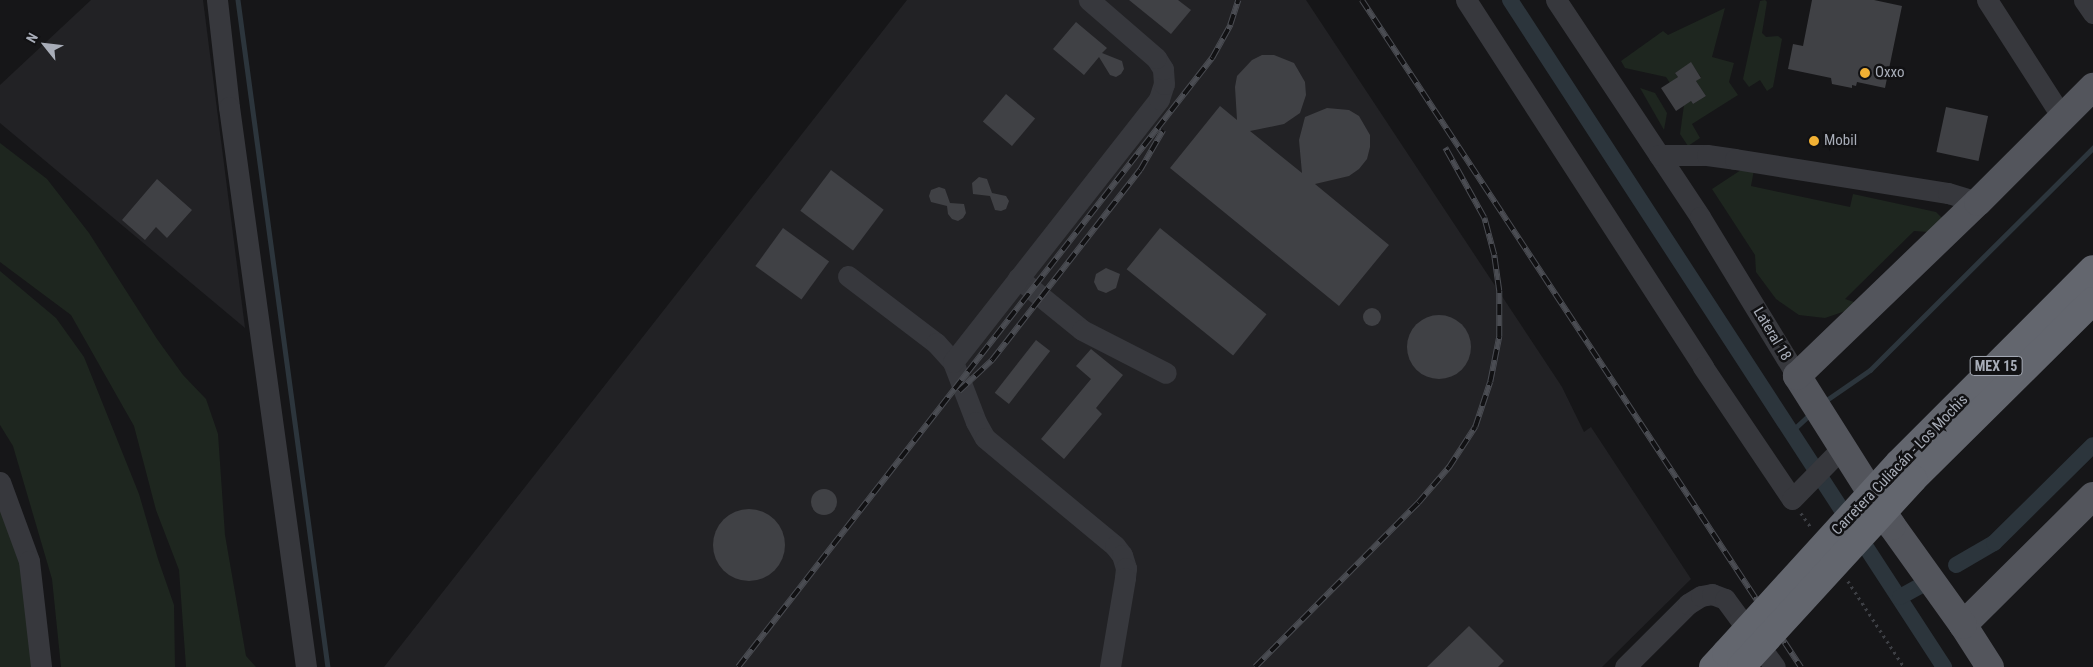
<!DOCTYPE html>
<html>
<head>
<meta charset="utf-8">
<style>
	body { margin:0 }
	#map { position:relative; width:2093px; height:667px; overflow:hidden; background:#161618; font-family:"Roboto Condensed",sans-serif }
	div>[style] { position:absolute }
	.built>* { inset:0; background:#222225 }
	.green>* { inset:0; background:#1e261f }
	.stream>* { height:4.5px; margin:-2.25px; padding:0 2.25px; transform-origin:2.25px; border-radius:2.25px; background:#2c353c }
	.canal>* { height:16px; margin:-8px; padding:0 8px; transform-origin:8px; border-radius:8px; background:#2c353c }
	.building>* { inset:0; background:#404145; transform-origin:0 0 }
	.round { border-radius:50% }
	.path>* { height:2.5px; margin-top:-1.25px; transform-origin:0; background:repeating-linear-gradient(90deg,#3d3f44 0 2.5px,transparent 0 6.5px) }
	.minor>* { height:21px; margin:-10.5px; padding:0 10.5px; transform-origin:10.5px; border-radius:10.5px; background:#37383d }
	.major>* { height:28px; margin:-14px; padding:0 14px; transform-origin:14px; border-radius:14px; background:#53555c }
	.highway>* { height:28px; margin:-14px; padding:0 14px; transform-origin:14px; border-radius:14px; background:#63666e }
	.rail>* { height:5.5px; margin-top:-2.75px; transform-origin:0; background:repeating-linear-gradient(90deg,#111113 0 11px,#4a4c52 0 22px); box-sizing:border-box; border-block:1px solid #4a4c52 }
	.highway-bridge>* { height:28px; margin:-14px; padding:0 14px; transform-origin:14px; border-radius:14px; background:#63666e }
	.dots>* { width:14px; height:14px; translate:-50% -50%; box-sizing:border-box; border:2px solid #111113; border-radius:50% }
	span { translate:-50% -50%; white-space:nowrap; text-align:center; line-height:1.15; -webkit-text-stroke:5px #111113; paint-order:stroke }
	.shield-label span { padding:1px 4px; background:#111113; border:1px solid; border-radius:4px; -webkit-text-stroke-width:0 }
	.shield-label { font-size:14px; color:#a8adb8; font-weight:700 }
	.poi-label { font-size:15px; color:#a8adb8 }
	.left { translate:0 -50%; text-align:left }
	.street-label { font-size:15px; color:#a8adb8 }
	.north { position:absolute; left:20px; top:20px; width:50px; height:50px; -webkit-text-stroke:4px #111113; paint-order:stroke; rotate:299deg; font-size:14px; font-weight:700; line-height:20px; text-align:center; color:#a8adb8 }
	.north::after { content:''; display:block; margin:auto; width:18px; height:22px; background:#a8adb8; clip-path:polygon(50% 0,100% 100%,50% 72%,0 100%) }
</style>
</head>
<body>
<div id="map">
	<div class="built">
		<div style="clip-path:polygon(91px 0,203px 0,245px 328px,0 123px,0 85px)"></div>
		<div style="clip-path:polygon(907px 0,1306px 0,1562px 387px,1584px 432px,1591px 427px,1691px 579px,1602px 667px,384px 667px)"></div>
	</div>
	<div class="green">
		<div style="clip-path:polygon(1765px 0,1767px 2px,1762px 33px,1766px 37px,1778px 36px,1782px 39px,1773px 87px,1767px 91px,1760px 80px,1749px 87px,1743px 79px,1760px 1px)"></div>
		<div style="clip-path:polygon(1725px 8px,1712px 57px,1734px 63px,1729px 82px,1738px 95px,1692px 124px,1700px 138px,1688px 146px,1680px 134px,1684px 105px,1691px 101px,1693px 104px,1706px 96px,1696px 81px,1701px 77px,1691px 63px,1675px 73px,1678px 77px,1670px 83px,1666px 77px,1625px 68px,1621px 61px,1663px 31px,1668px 35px)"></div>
		<div style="clip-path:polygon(1640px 88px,1655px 93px,1667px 113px,1664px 130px)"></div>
		<div style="clip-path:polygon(0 143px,47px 179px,89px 233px,157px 339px,183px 375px,206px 399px,218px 434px,225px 535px,246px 656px,256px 667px,186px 667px,179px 570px,156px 510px,134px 426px,71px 315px,0 262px)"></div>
		<div style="clip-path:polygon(1744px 168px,1754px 170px,1751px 186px,1850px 207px,1853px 194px,1936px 212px,1942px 218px,1929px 232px,1914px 231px,1845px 299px,1863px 305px,1825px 318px,1799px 315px,1776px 299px,1756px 272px,1755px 255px,1712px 189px)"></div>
		<div style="clip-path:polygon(0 271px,56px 318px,84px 357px,139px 494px,158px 559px,174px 605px,175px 667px,61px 667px,52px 579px,13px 446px,0 425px)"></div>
		<div style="clip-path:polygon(0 492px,24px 560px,36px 667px,0 667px)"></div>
	</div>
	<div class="stream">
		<div style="left:238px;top:0;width:673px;rotate:82.32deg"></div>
		<div style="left:1828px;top:399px;width:51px;rotate:-34.6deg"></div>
		<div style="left:1870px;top:370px;width:315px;rotate:-44.9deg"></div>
		<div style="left:1792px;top:431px;width:22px;rotate:-43deg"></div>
	</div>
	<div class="canal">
		<div style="left:1510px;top:0;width:796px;rotate:56.95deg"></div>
		<div style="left:1956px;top:565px;width:44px;rotate:-30.1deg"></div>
		<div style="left:1994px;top:543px;width:139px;rotate:-44.7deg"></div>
		<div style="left:1900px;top:597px;width:26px;rotate:-29deg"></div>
	</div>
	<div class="building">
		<div style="clip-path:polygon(1129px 0,1178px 0,1191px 10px,1171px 34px)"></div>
		<div style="clip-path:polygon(1812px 0,1874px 0,1902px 6px,1885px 88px,1857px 82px,1856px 86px,1852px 85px,1852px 88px,1832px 84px,1831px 78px,1788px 69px,1793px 44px,1803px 46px)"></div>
		<div style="clip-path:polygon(1076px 22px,1107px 48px,1102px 53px,1122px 61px,1124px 69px,1121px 74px,1116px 77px,1110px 75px,1099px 57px,1084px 75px,1053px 49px)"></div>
		<div style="clip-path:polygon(1262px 55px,1274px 55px,1294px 63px,1305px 82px,1306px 95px,1300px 113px,1284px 124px,1250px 131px,1302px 173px,1299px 140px,1305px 117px,1327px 108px,1349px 110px,1359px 116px,1370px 135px,1370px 147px,1367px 159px,1359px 169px,1349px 176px,1315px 184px,1389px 245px,1339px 306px,1170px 168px,1220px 106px,1237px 120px,1235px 87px,1237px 76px,1252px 60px)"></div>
		<div style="clip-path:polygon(1691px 62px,1701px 78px,1696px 81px,1706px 96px,1693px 104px,1691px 101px,1676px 111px,1661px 88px,1678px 77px,1675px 73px)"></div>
		<div style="left:1006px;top:94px;width:38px;height:36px;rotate:40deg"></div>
		<div style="left:1946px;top:107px;width:43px;height:46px;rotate:12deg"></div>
		<div style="left:831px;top:170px;width:66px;height:51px;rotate:37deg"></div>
		<div style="clip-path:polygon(979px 177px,987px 179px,992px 193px,1006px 196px,1009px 201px,1006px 209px,1001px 211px,995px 210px,990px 196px,973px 194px,972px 183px)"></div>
		<div style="clip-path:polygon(157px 179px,192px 210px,167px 238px,156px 227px,145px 240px,122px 220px)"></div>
		<div style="clip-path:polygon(939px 187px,945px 189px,950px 203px,964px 204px,966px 213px,963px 218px,958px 221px,952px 219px,948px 214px,947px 206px,931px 202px,929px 196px,931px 190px)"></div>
		<div style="left:783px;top:228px;width:57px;height:47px;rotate:36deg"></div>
		<div style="left:1160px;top:228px;width:137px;height:53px;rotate:39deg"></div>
		<div style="clip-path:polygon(1106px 268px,1120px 274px,1116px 288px,1106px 293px,1098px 290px,1094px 282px,1096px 274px)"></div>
		<div class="round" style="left:1363px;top:308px;width:18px;height:18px"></div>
		<div class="round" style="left:1407px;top:315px;width:64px;height:64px"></div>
		<div style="left:1036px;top:340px;width:18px;height:67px;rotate:38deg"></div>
		<div style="clip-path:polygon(1091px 349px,1123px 375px,1096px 408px,1102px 414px,1064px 459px,1041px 439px,1091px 379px,1076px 366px)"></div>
		<div class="round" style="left:811px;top:489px;width:26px;height:26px"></div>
		<div class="round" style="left:713px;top:509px;width:72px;height:72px"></div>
		<div style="clip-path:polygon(1469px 626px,1504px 661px,1498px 667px,1427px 667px)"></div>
	</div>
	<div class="path">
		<div style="left:1801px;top:513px;width:19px;rotate:55deg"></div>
		<div style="left:1848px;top:581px;width:103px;rotate:56.9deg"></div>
	</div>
	<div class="minor">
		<div style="left:217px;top:0;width:108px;rotate:83.6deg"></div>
		<div style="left:229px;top:107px;width:565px;rotate:82.17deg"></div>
		<div style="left:1466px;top:0;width:437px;rotate:57.1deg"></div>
		<div style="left:1703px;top:367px;width:159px;rotate:56deg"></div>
		<div style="left:1792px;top:499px;width:71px;rotate:-45.6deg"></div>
		<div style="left:1556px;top:0;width:260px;rotate:56.4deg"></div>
		<div style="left:1700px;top:217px;width:186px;rotate:58.6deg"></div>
		<div style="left:1987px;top:0;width:139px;rotate:57.3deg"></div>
		<div style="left:2084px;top:0;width:16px;rotate:55deg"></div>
		<div style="left:1659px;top:155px;width:48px"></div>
		<div style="left:1707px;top:155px;width:28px;rotate:8deg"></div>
		<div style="left:1735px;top:159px;width:216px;rotate:9.1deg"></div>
		<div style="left:1948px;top:193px;width:31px;rotate:17deg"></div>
		<div style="left:848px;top:276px;width:111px;rotate:37.3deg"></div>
		<div style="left:936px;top:343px;width:25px;rotate:48deg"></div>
		<div style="left:953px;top:362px;width:64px;rotate:69deg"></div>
		<div style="left:976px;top:422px;width:18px;rotate:61deg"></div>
		<div style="left:985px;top:438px;width:169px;rotate:39.7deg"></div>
		<div style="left:1115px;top:546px;width:11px;rotate:52deg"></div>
		<div style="left:1122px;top:555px;width:14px;rotate:73deg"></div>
		<div style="left:1126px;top:568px;width:10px;rotate:96deg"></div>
		<div style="left:1125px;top:578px;width:90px;rotate:99.6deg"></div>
		<div style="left:1018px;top:278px;width:82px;rotate:39.1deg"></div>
		<div style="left:1082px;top:330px;width:94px;rotate:27.1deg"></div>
		<div style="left:953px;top:362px;width:334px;rotate:-51.9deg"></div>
		<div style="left:1159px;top:99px;width:16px;rotate:-72deg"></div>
		<div style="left:1164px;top:84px;width:15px;rotate:-94deg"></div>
		<div style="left:1163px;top:69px;width:13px;rotate:-122deg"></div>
		<div style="left:1156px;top:58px;width:89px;rotate:-139.1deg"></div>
		<div style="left:0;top:482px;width:84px;rotate:69.8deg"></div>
		<div style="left:29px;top:561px;width:107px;rotate:83.5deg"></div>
		<div style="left:1625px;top:667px;width:89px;rotate:-45deg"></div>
		<div style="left:1688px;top:604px;width:15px;rotate:-32deg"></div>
		<div style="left:1701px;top:596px;width:11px;rotate:-10deg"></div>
		<div style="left:1712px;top:594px;width:14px;rotate:21deg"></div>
		<div style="left:1725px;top:599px;width:84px;rotate:53.7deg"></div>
	</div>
	<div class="major">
		<div style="left:1963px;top:625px;width:183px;rotate:-44.8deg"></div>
		<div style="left:1990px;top:667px;width:50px;rotate:-122.7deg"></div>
		<div style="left:1963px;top:625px;width:122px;rotate:-125.6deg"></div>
		<div style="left:1892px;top:526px;width:178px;rotate:-122.3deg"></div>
		<div style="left:1797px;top:376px;width:251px;rotate:-43.9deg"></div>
		<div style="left:1978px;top:202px;width:163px;rotate:-45deg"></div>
	</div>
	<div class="highway">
		<div style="left:1899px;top:463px;width:274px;rotate:-45deg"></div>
		<div style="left:1913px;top:479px;width:253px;rotate:-44.7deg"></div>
		<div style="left:1713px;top:667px;width:19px;rotate:-47deg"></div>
	</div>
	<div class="rail">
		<div style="left:1362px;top:0;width:799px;rotate:56.65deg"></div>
		<div style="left:959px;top:391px;width:45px;rotate:-43.2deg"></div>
		<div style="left:992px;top:360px;width:80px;rotate:-52.1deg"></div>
		<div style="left:1041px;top:297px;width:161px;rotate:-52.1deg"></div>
		<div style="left:1140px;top:170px;width:46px;rotate:-60.1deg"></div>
		<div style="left:738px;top:667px;width:772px;rotate:-52.11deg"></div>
		<div style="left:1212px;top:58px;width:38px;rotate:-61deg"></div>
		<div style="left:1230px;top:25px;width:26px;rotate:-72deg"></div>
		<div style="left:1255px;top:667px;width:231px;rotate:-45.2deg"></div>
		<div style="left:1418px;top:503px;width:48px;rotate:-49.3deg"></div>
		<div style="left:1449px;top:467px;width:48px;rotate:-57deg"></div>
		<div style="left:1475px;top:427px;width:47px;rotate:-71.6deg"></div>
		<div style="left:1490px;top:382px;width:46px;rotate:-78.7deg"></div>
		<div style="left:1499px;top:337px;width:46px;rotate:-90deg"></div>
		<div style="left:1499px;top:291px;width:36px;rotate:-98deg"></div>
		<div style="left:1494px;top:255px;width:38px;rotate:-105deg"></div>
		<div style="left:1484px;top:218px;width:80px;rotate:-119.1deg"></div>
	</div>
	<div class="highway-bridge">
		<div style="left:1726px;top:653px;width:257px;rotate:-47.7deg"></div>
		<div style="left:1741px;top:667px;width:255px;rotate:-47.5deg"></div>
	</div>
	<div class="dots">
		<div style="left:1865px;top:73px;background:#f2b134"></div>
		<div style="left:1814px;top:141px;background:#f2b134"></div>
	</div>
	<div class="shield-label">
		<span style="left:1996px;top:366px">MEX 15</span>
	</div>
	<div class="poi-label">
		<span class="left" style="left:1875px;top:73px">Oxxo</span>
		<span class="left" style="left:1824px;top:141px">Mobil</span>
	</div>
	<div class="street-label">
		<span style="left:1772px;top:334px;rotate:59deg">Lateral 18</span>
		<span style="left:1900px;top:465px;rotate:-46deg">Carretera Culiacán - Los Mochis</span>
	</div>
	<div class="north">N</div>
</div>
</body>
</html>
